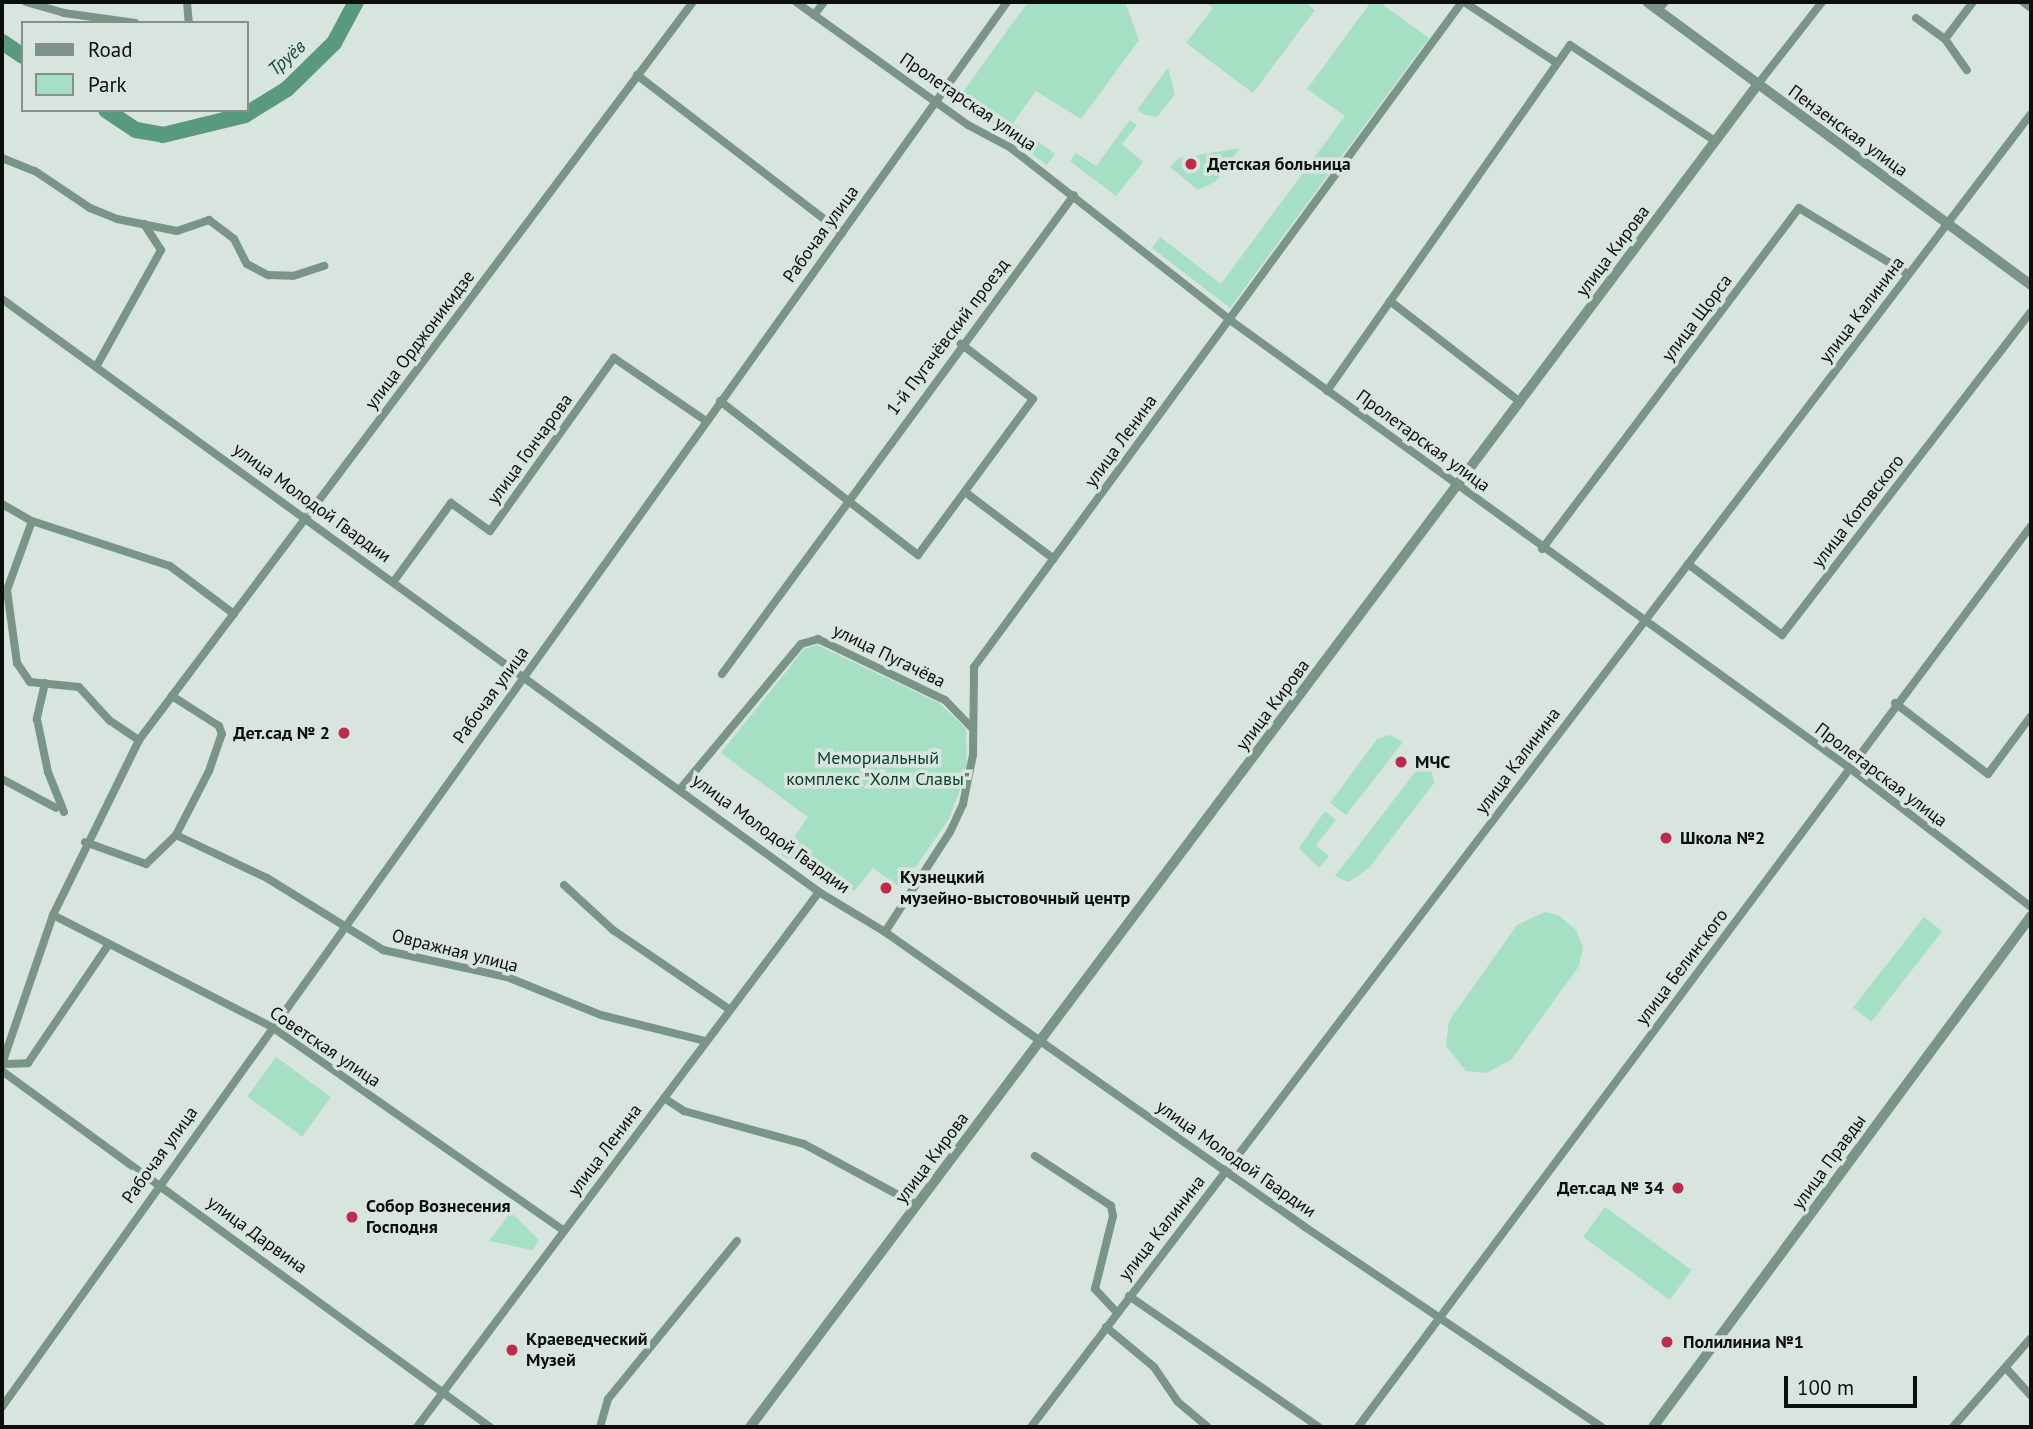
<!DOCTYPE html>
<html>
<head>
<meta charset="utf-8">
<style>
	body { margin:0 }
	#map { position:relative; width:2033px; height:1429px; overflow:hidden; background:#d8e4de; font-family:"PT Sans",sans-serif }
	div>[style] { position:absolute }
	.green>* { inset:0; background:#a5dfc4; transform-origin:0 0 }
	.river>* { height:16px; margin:-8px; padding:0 8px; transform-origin:8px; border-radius:8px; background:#59997d }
	.minor>* { height:8px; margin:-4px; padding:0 4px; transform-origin:4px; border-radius:4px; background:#7a9487 }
	.tertiary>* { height:10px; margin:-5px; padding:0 5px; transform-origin:5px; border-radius:5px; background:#7a9487 }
	.dots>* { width:19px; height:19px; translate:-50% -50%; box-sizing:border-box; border:4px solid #d8e4de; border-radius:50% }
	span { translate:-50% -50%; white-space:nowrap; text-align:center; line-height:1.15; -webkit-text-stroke:7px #d8e4de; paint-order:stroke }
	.street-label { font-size:18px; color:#0b0f0d }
	.poi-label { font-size:18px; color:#0b0f0d; font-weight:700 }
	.left { translate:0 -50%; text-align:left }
	.right { translate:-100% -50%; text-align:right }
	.park-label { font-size:18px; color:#063f2c }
	.water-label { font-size:19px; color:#184c38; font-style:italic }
	.frame { position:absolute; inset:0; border:4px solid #0b0f0d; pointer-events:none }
	.legend { position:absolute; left:21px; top:21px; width:228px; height:91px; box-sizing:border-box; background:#d8e4de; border:2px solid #868f8a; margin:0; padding:9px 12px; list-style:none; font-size:21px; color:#0b0f0d }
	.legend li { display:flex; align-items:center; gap:14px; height:35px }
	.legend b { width:35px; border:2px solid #868f8a }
	.scale { position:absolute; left:1784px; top:1376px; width:133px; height:32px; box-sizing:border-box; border:4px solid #0b0f0d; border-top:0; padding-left:9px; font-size:21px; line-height:24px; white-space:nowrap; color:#0b0f0d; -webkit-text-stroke:5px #d8e4de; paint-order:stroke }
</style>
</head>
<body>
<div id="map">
	<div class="green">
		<div style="clip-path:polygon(1028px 2px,1125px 2px,1139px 40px,1081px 119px,1036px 91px,1013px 123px,1055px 154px,1047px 165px,958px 99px)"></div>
		<div style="clip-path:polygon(1205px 2px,1304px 2px,1315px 10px,1253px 93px,1186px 43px,1213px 8px)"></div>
		<div style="clip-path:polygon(1371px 2px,1379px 2px,1429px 38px,1230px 308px,1152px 248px,1160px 237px,1221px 284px,1345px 116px,1307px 89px)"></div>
		<div style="clip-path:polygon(1168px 68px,1175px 94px,1157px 117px,1145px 115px,1137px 110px)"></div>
		<div style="clip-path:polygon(1130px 120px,1137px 125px,1122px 144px,1143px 162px,1116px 196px,1070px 161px,1076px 153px,1096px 166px)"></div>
		<div style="clip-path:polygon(1240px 148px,1215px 182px,1198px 190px,1170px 167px,1179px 158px)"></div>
		<div style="clip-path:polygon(817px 645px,939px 703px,966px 729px,967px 771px,949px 819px,901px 888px,873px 868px,854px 891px,806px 854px,788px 859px,781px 855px,808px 817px,721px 753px,804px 649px)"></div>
		<div style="clip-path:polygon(1390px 735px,1403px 742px,1346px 815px,1330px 803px,1377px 739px)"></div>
		<div style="clip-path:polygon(1423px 762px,1431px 769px,1434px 783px,1368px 869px,1348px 882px,1335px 876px)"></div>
		<div style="clip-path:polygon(1325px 811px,1336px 820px,1316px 845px,1329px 856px,1319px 868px,1299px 848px)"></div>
		<div style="clip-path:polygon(1545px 912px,1558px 915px,1576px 930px,1583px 947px,1579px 966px,1511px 1060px,1486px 1073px,1466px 1071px,1446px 1046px,1449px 1021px,1517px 925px)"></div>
		<div style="left:1924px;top:917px;width:23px;height:115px;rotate:38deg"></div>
		<div style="left:276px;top:1057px;width:68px;height:49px;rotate:36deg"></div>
		<div style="left:1605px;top:1207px;width:107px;height:37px;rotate:36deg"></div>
		<div style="clip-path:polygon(511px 1212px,539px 1240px,533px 1250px,489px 1241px)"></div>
	</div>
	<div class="river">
		<div style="left:2px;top:42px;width:25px;rotate:34deg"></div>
		<div style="left:106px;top:110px;width:36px;rotate:34deg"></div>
		<div style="left:136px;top:130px;width:27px;rotate:10deg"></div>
		<div style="left:163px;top:135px;width:84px;rotate:-13.7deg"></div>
		<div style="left:245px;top:115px;width:49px;rotate:-31.8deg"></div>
		<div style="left:287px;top:89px;width:66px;rotate:-44.4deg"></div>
		<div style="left:334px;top:43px;width:47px;rotate:-61.8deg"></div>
	</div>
	<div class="minor">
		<div style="left:26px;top:2px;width:40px;rotate:16deg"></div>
		<div style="left:64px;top:13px;width:72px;rotate:8deg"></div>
		<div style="left:187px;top:2px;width:21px;rotate:85deg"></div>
		<div style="left:796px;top:2px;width:211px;rotate:35.6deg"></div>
		<div style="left:968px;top:125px;width:49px;rotate:28.1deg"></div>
		<div style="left:1011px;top:148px;width:278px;rotate:38.1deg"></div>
		<div style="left:1230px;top:320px;width:766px;rotate:35.87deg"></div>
		<div style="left:1851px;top:769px;width:227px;rotate:37.5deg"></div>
		<div style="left:1464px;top:2px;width:111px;rotate:33.3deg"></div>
		<div style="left:2023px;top:2px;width:10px;rotate:37deg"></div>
		<div style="left:1658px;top:10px;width:11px;rotate:-49deg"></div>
		<div style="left:814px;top:15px;width:16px;rotate:-52deg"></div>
		<div style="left:1916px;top:18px;width:36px;rotate:36deg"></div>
		<div style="left:1945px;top:39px;width:38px;rotate:55deg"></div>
		<div style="left:1945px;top:39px;width:46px;rotate:-52.9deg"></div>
		<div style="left:637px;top:75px;width:259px;rotate:37.6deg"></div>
		<div style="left:1758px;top:84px;width:104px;rotate:-52deg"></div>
		<div style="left:2px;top:158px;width:35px;rotate:22deg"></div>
		<div style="left:35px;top:171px;width:66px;rotate:33.9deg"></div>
		<div style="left:90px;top:208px;width:29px;rotate:22deg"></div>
		<div style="left:117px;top:219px;width:61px;rotate:11.3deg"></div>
		<div style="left:177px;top:231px;width:34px;rotate:-19deg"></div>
		<div style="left:209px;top:220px;width:31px;rotate:37deg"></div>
		<div style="left:234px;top:239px;width:28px;rotate:63deg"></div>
		<div style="left:247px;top:264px;width:24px;rotate:28deg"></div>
		<div style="left:268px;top:275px;width:25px;rotate:2deg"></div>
		<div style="left:293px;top:276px;width:33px;rotate:-18deg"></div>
		<div style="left:2px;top:299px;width:1010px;rotate:35.97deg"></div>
		<div style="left:819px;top:892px;width:77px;rotate:31.2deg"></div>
		<div style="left:885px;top:932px;width:513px;rotate:35.08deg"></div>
		<div style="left:1305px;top:1227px;width:358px;rotate:34deg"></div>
		<div style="left:1390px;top:301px;width:165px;rotate:37.8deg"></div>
		<div style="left:96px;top:367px;width:134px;rotate:-60.9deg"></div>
		<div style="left:161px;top:250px;width:31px;rotate:-123deg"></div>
		<div style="left:1327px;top:391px;width:423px;rotate:-54.9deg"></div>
		<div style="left:1570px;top:45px;width:174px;rotate:33.5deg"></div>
		<div style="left:720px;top:401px;width:251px;rotate:37.9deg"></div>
		<div style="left:918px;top:555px;width:194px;rotate:-53.6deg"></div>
		<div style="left:1033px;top:399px;width:91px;rotate:-142.6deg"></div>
		<div style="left:965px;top:492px;width:111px;rotate:37deg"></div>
		<div style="left:2px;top:504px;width:34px;rotate:30deg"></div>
		<div style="left:32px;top:521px;width:145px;rotate:18.1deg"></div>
		<div style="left:170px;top:566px;width:80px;rotate:36.9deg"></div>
		<div style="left:32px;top:521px;width:73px;rotate:109.9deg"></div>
		<div style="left:7px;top:590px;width:74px;rotate:82.2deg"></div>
		<div style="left:17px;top:663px;width:23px;rotate:56deg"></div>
		<div style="left:30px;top:682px;width:49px;rotate:5.8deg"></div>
		<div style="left:79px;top:687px;width:45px;rotate:47.7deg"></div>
		<div style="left:109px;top:720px;width:36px;rotate:34deg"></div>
		<div style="left:1542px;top:549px;width:427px;rotate:-53deg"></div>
		<div style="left:1799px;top:208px;width:127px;rotate:31.2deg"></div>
		<div style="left:1688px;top:564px;width:118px;rotate:37.1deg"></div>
		<div style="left:1782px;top:635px;width:408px;rotate:-52.4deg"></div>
		<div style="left:394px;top:581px;width:97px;rotate:-53.8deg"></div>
		<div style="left:451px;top:503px;width:48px;rotate:35.7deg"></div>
		<div style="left:490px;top:531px;width:213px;rotate:-54.4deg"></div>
		<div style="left:614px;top:358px;width:112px;rotate:34.4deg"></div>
		<div style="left:722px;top:674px;width:594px;rotate:-53.69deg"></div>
		<div style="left:45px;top:683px;width:37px;rotate:103deg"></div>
		<div style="left:37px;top:719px;width:54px;rotate:78.3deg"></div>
		<div style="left:48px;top:772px;width:43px;rotate:68.2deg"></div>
		<div style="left:1895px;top:703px;width:117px;rotate:37.4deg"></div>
		<div style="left:1988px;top:774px;width:72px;rotate:-53.4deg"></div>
		<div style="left:2px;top:779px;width:61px;rotate:28.2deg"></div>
		<div style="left:681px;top:788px;width:187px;rotate:-50.2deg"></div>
		<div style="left:801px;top:644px;width:18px;rotate:-16deg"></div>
		<div style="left:818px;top:639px;width:141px;rotate:25.7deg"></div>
		<div style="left:945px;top:700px;width:39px;rotate:46deg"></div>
		<div style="left:176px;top:835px;width:101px;rotate:25.3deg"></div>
		<div style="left:267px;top:878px;width:137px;rotate:31.8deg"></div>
		<div style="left:383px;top:950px;width:127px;rotate:12.3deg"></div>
		<div style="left:507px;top:977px;width:101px;rotate:22deg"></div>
		<div style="left:601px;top:1015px;width:107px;rotate:14deg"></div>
		<div style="left:85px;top:842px;width:65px;rotate:19.8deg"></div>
		<div style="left:146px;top:864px;width:42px;rotate:-44deg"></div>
		<div style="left:176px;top:835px;width:72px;rotate:-62.7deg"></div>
		<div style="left:209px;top:771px;width:39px;rotate:-71deg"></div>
		<div style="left:222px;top:734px;width:9px;rotate:-111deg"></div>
		<div style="left:219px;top:726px;width:56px;rotate:-147.4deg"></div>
		<div style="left:564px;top:885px;width:67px;rotate:42.6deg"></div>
		<div style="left:613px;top:930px;width:140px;rotate:34.3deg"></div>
		<div style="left:53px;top:915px;width:246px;rotate:27.1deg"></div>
		<div style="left:272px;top:1027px;width:356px;rotate:34.9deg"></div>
		<div style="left:885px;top:932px;width:119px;rotate:-57deg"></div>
		<div style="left:950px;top:832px;width:31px;rotate:-65deg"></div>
		<div style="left:963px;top:804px;width:50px;rotate:-78.5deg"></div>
		<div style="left:973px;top:755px;width:88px;rotate:-89.3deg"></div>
		<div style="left:974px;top:667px;width:825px;rotate:-53.73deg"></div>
		<div style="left:2px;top:1064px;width:157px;rotate:-71.1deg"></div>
		<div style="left:53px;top:915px;width:195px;rotate:-63.8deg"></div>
		<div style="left:139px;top:740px;width:923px;rotate:-53.11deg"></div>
		<div style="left:5px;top:1064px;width:23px;rotate:-2deg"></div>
		<div style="left:28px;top:1063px;width:144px;rotate:-55.8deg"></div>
		<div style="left:2px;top:1071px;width:604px;rotate:36.11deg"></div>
		<div style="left:664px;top:1098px;width:24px;rotate:33deg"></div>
		<div style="left:684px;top:1111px;width:124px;rotate:15.4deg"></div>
		<div style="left:804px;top:1144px;width:128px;rotate:28.4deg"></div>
		<div style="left:1035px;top:1156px;width:91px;rotate:33.3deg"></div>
		<div style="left:1111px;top:1206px;width:10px;rotate:79deg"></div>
		<div style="left:1113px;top:1216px;width:75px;rotate:103.9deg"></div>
		<div style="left:1095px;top:1289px;width:33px;rotate:47deg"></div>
		<div style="left:1129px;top:1296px;width:231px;rotate:34.6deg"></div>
		<div style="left:1106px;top:1327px;width:62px;rotate:39.8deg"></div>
		<div style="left:1154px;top:1367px;width:42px;rotate:55.6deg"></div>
		<div style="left:1178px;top:1402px;width:39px;rotate:40deg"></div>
		<div style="left:2006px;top:1368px;width:38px;rotate:48deg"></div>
		<div style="left:2px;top:1407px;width:1727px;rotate:-54.42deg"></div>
		<div style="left:417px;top:1427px;width:669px;rotate:-53.08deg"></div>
		<div style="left:600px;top:1427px;width:29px;rotate:-74deg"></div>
		<div style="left:608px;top:1399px;width:204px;rotate:-50.8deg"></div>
		<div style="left:1031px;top:1427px;width:1650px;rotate:-52.71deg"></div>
		<div style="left:1358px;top:1427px;width:1125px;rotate:-53.24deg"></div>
		<div style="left:1953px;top:1427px;width:118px;rotate:-48.8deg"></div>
	</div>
	<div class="tertiary">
		<div style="left:1647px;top:2px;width:477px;rotate:36.4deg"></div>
		<div style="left:750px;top:1427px;width:1679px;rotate:-53.11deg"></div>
		<div style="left:1653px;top:1427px;width:636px;rotate:-53.51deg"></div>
	</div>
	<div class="dots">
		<div style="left:1191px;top:164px;background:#bc2b4a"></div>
		<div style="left:344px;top:733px;background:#bc2b4a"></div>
		<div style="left:1401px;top:762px;background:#bc2b4a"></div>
		<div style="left:1666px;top:838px;background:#bc2b4a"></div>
		<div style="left:886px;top:888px;background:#bc2b4a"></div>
		<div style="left:1678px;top:1188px;background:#bc2b4a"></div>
		<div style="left:352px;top:1217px;background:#bc2b4a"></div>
		<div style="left:1667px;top:1342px;background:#bc2b4a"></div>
		<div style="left:512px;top:1350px;background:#bc2b4a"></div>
	</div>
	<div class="street-label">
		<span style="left:968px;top:102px;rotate:34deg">Пролетарская улица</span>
		<span style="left:1848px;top:131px;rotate:36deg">Пензенская улица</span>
		<span style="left:821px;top:234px;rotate:-54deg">Рабочая улица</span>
		<span style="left:1613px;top:251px;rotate:-53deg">улица Кирова</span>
		<span style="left:1862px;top:310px;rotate:-53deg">улица Калинина</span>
		<span style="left:1697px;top:318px;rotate:-53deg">улица Щорса</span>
		<span style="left:948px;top:337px;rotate:-53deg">1-й Пугачёвский проезд</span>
		<span style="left:420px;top:340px;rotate:-53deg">улица Орджоникидзе</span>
		<span style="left:1121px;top:441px;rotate:-54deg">улица Ленина</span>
		<span style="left:1423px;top:441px;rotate:36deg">Пролетарская улица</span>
		<span style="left:530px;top:449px;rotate:-54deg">улица Гончарова</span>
		<span style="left:312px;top:503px;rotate:36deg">улица Молодой Гвардии</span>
		<span style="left:1858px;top:511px;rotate:-52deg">улица Котовского</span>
		<span style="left:889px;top:656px;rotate:26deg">улица Пугачёва</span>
		<span style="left:491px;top:695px;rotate:-54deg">Рабочая улица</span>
		<span style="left:1273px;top:705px;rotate:-53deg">улица Кирова</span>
		<span style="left:1518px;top:761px;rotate:-53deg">улица Калинина</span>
		<span style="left:1881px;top:775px;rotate:37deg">Пролетарская улица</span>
		<span style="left:771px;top:834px;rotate:36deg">улица Молодой Гвардии</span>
		<span style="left:455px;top:951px;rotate:14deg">Овражная улица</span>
		<span style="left:1682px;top:967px;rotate:-53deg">улица Белинского</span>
		<span style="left:325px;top:1047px;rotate:34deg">Советская улица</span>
		<span style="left:605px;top:1150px;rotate:-53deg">улица Ленина</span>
		<span style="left:160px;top:1155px;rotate:-54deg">Рабочая улица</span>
		<span style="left:932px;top:1158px;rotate:-53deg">улица Кирова</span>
		<span style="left:1236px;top:1159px;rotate:35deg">улица Молодой Гвардии</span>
		<span style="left:1829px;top:1162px;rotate:-54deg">улица Правды</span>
		<span style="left:1162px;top:1228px;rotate:-52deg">улица Калинина</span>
		<span style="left:257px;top:1235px;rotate:36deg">улица Дарвина</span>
	</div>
	<div class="poi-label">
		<span class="left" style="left:1207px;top:164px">Детская больница</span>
		<span class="right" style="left:330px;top:733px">Дет.сад № 2</span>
		<span class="left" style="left:1415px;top:762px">МЧС</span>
		<span class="left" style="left:1680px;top:838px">Школа №2</span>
		<span class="left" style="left:900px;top:888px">Кузнецкий<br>музейно-выстовочный центр</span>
		<span class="right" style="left:1664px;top:1188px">Дет.сад № 34</span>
		<span class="left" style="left:366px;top:1217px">Собор Вознесения<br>Господня</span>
		<span class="left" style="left:526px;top:1350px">Краеведческий<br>Музей</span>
		<span class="left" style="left:1683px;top:1342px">Полилиниа №1</span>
	</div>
	<div class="park-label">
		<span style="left:878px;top:769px">Мемориальный<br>комплекс "Холм Славы"</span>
	</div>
	<div class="water-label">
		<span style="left:287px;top:58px;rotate:-42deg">Труёв</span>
	</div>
	<div class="frame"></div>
	<ul class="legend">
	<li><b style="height:9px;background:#7a9487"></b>Road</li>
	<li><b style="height:19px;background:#a5dfc4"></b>Park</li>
	</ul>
	<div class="scale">100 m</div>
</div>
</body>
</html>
